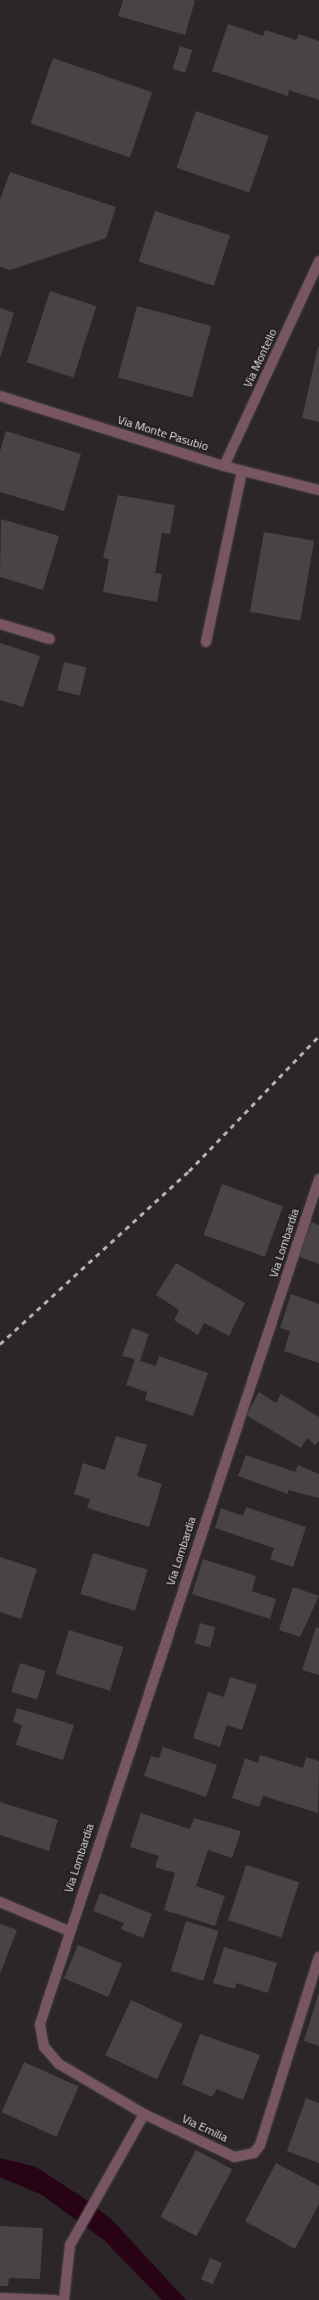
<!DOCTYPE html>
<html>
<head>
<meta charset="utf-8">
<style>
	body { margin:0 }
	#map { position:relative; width:319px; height:2300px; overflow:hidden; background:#2c2628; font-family:"Titillium Web",sans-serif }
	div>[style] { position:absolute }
	.water>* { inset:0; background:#280215 }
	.building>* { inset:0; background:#494345; transform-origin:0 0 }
	.roads { filter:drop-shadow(0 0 1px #464143) drop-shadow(0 0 1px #464143) }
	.street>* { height:10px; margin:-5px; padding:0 5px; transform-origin:5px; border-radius:5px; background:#785563 }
	.rail>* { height:3px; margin-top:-1.5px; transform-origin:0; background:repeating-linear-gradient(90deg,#b6b1b3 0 5px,transparent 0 10px) }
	span { translate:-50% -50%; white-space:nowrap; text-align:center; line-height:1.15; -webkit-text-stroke:3.5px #221d1f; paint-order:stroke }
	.street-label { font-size:12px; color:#e9e5e6 }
</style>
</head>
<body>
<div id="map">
	<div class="water">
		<div style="clip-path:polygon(0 2158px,36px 2167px,88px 2201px,112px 2220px,186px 2300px,162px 2300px,104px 2240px,42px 2195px,0 2177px)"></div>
	</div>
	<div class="building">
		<div style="clip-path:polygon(123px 0,192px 0,195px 1px,185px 35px,118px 16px)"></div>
		<div style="clip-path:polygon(228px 24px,263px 36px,265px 30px,296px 40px,299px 34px,319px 41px,319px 100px,289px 90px,288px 96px,212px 71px)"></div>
		<div style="left:180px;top:46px;width:13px;height:24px;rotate:18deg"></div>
		<div style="left:53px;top:58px;width:105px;height:69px;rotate:19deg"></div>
		<div style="left:196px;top:111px;width:77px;height:60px;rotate:19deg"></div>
		<div style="clip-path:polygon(10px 172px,116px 207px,106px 238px,10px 270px,0 267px,0 200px)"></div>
		<div style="left:155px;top:211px;width:79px;height:53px;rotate:18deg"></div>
		<div style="left:50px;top:291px;width:49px;height:75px;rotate:18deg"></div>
		<div style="left:137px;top:306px;width:77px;height:74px;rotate:15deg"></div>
		<div style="clip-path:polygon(0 308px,14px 313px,0 358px)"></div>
		<div style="clip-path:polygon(318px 347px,319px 347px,319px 422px,302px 418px)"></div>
		<div style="clip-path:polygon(6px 431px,81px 454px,64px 511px,0 492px,0 451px)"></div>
		<div style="clip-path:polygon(118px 495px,175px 505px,170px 534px,162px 533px,155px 573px,162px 574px,157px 602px,103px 592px,109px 559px,103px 558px)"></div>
		<div style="clip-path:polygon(1px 519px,59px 536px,43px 590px,0 577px)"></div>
		<div style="left:264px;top:532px;width:51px;height:81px;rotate:10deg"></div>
		<div style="clip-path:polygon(0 643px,40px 656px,23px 707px,0 700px)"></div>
		<div style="left:64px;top:662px;width:23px;height:29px;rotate:13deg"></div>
		<div style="left:222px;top:1184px;width:65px;height:54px;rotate:20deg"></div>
		<div style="clip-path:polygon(311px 1222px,319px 1225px,319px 1264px,299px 1257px)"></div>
		<div style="clip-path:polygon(176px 1263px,245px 1303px,229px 1336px,204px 1323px,198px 1335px,174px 1320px,179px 1310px,156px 1295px)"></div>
		<div style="clip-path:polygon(291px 1294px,319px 1304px,319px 1363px,284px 1351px,290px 1331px,280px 1328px)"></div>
		<div style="clip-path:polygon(132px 1328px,149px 1334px,140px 1361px,156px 1366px,159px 1356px,208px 1373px,193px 1416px,145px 1400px,147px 1392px,126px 1385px,135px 1359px,122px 1356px)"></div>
		<div style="clip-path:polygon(259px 1392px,276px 1403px,281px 1394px,319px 1417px,319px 1441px,315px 1445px,307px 1438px,301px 1448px,246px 1415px)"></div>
		<div style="clip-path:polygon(116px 1436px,147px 1445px,137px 1476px,162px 1484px,149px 1527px,87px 1508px,90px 1499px,74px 1494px,83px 1463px,105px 1470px)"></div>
		<div style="clip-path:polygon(246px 1455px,295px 1472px,298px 1465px,319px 1474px,319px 1498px,288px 1490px,288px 1494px,238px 1476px)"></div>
		<div style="clip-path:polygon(246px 1507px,306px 1527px,293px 1567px,270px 1559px,274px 1548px,215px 1528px,221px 1508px,243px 1516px)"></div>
		<div style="left:93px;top:1553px;width:57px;height:43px;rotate:17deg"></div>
		<div style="clip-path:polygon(0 1557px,37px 1569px,21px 1619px,0 1612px)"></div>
		<div style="clip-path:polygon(203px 1559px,256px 1576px,252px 1591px,276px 1599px,270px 1619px,192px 1594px)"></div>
		<div style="clip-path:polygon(293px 1587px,319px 1596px,300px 1637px,279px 1630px)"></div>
		<div style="left:200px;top:1623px;width:16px;height:21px;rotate:15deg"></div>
		<div style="clip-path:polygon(316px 1627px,319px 1628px,319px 1675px,302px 1670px)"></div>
		<div style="left:69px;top:1630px;width:57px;height:46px;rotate:17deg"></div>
		<div style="left:20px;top:1663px;width:27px;height:30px;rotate:17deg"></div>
		<div style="clip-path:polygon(230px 1677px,257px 1685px,242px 1730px,227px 1725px,220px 1747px,193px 1738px,208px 1692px,224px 1697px)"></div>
		<div style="clip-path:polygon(17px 1708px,74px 1725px,63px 1760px,16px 1745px,22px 1725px,13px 1722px)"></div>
		<div style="clip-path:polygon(163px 1747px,217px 1765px,206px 1797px,144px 1776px,151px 1756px,159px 1758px)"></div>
		<div style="clip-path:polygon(260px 1755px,303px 1768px,306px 1757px,319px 1761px,318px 1813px,263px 1796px,259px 1807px,232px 1798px,245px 1758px,258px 1763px)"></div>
		<div style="clip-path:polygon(0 1802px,58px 1820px,49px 1851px,0 1835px)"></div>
		<div style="clip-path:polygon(141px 1813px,190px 1829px,194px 1818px,241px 1831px,232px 1858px,208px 1850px,196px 1886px,225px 1896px,215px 1926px,164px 1910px,175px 1873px,155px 1867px,159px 1856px,130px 1847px)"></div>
		<div style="left:246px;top:1865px;width:56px;height:58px;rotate:18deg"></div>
		<div style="clip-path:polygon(100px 1893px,152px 1914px,143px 1938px,121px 1929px,124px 1923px,93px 1911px)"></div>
		<div style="left:186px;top:1921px;width:34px;height:52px;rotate:17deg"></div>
		<div style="clip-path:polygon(0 1924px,17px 1930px,0 1974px)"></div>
		<div style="left:78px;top:1945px;width:48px;height:36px;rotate:23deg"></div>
		<div style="clip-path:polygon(224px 1947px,277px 1963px,268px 1993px,236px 1983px,235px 1989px,213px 1983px)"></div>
		<div style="clip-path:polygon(319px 1992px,319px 2046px,304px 2041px)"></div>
		<div style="left:131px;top:2000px;width:57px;height:61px;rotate:25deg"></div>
		<div style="clip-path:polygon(200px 2034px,260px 2055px,243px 2100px,217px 2089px,212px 2097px,182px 2084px)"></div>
		<div style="left:24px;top:2062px;width:60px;height:55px;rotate:24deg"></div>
		<div style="clip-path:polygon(306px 2098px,319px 2103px,319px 2163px,287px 2151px)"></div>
		<div style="left:196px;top:2150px;width:41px;height:76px;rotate:28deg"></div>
		<div style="clip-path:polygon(276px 2163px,319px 2186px,319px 2204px,295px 2249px,245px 2221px)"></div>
		<div style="clip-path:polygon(0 2226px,43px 2228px,40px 2279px,9px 2278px,8px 2286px,0 2286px)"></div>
		<div style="left:210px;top:2258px;width:13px;height:23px;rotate:23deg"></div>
	</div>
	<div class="roads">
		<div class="street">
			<div style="left:0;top:396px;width:235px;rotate:17.4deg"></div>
			<div style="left:224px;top:466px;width:98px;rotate:14.2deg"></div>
			<div style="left:224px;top:466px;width:226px;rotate:-65.1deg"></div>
			<div style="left:0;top:624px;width:52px;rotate:16.7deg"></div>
			<div style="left:206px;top:642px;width:175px;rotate:-78.1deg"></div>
			<div style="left:0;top:1902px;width:75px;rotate:22.8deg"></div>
			<div style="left:144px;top:2114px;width:99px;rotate:-149.5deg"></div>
			<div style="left:59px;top:2064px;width:23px;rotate:-131deg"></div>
			<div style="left:44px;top:2047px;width:23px;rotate:-100deg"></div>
			<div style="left:40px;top:2024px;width:890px;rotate:-71.73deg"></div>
			<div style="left:0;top:2298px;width:55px;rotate:2.1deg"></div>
			<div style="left:64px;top:2300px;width:55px;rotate:-83.8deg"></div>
			<div style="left:70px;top:2245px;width:150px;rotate:-60.5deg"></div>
			<div style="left:144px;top:2114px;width:100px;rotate:25.5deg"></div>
			<div style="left:234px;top:2157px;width:20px;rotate:-11deg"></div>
			<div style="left:254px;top:2153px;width:10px;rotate:-53deg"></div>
			<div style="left:260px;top:2145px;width:197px;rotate:-72.6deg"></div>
		</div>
	</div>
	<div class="rail">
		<div style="left:0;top:1344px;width:256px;rotate:-42.5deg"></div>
		<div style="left:189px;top:1171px;width:187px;rotate:-46.1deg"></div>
	</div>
	<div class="street-label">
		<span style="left:260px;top:358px;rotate:-65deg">Via Montello</span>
		<span style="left:163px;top:433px;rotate:17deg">Via Monte Pasubio</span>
		<span style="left:284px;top:1243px;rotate:-72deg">Via Lombardia</span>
		<span style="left:181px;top:1551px;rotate:-72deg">Via Lombardia</span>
		<span style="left:79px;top:1858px;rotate:-72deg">Via Lombardia</span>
		<span style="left:205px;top:2128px;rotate:25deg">Via Emilia</span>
	</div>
</div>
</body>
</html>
